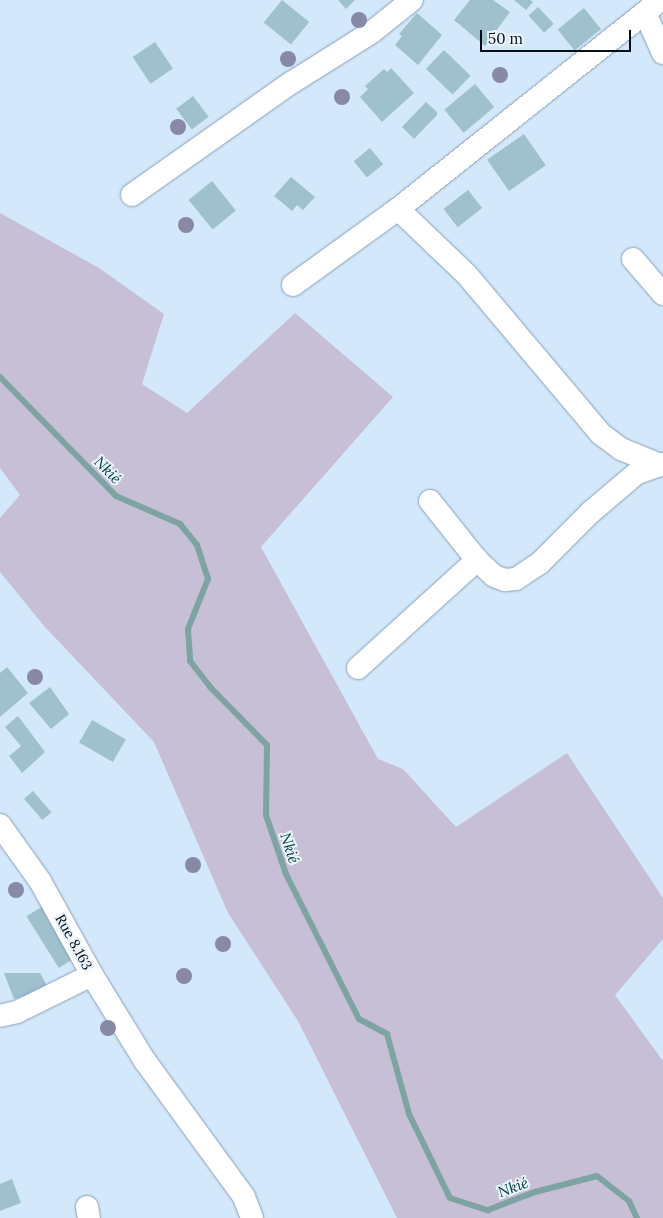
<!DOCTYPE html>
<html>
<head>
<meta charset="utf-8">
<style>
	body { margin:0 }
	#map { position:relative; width:663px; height:1218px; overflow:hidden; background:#d4e8fb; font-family:Lora,serif }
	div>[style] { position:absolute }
	.green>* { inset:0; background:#c7bfd6 }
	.stream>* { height:6px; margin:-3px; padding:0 3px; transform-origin:3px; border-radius:3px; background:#7da3a2 }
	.building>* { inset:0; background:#9ec1cd; transform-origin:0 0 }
	.roads { filter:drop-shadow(0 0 1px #89a0b7) drop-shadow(0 0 1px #89a0b7) }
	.minor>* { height:22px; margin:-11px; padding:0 11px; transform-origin:11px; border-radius:11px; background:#fff }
	.trees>* { width:16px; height:16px; margin:-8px; border-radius:50%; background:#8888a7 }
	span { translate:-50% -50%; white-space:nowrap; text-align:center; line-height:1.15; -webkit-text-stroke:4px #eaf4fd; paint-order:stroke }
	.street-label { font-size:14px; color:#070f17 }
	.water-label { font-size:15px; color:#02403f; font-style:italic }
	.scale { position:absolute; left:480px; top:30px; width:151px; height:22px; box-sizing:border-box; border:2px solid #070f17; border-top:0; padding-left:6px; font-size:15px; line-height:18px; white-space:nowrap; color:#070f17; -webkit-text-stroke:4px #eaf4fd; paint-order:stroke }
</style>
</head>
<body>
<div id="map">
	<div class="green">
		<div style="clip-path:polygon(0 213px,99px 268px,164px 314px,142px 384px,187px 413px,295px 313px,393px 397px,261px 547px,378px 759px,403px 769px,456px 827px,567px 753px,663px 898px,663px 939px,615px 995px,663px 1061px,663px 1218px,397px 1218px,298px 1021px,228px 913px,154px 742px,44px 626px,0 572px,0 518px,20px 495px,0 468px)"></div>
	</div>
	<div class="stream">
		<div style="left:0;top:377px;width:166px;rotate:45.7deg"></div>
		<div style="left:116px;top:496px;width:70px;rotate:23.6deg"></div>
		<div style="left:180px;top:524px;width:27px;rotate:51deg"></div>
		<div style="left:197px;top:545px;width:36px;rotate:72deg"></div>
		<div style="left:208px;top:579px;width:54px;rotate:111.8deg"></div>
		<div style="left:188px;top:629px;width:32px;rotate:86deg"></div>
		<div style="left:190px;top:661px;width:33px;rotate:52deg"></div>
		<div style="left:210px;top:687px;width:81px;rotate:45.5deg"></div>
		<div style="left:267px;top:745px;width:70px;rotate:90.8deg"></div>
		<div style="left:266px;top:815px;width:62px;rotate:71.3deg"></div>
		<div style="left:286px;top:874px;width:162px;rotate:63.3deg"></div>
		<div style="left:359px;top:1019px;width:32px;rotate:28deg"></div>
		<div style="left:387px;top:1034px;width:83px;rotate:74.6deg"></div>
		<div style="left:409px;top:1114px;width:93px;rotate:64deg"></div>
		<div style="left:450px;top:1198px;width:40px;rotate:18deg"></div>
		<div style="left:488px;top:1210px;width:50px;rotate:-21deg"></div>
		<div style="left:535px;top:1192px;width:64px;rotate:-14.5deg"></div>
		<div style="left:597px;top:1176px;width:41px;rotate:38deg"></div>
		<div style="left:629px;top:1201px;width:19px;rotate:65deg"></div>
	</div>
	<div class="building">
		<div style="left:282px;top:0;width:35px;height:29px;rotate:39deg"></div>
		<div style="clip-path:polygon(338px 0,355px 0,346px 9px)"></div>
		<div style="clip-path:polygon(470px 0,493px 0,510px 12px,485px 46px,454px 20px)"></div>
		<div style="clip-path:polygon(514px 0,530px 0,533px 2px,526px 10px)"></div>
		<div style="left:538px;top:7px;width:23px;height:13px;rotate:47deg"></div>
		<div style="left:584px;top:8px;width:27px;height:34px;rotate:51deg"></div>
		<div style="clip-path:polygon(417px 13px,442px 35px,418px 65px,395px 45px,402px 36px,399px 34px)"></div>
		<div style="left:155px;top:42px;width:32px;height:27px;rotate:56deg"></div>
		<div style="left:444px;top:50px;width:37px;height:26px;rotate:44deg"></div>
		<div style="clip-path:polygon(391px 68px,414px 93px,382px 122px,360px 97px,368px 89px,365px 86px,384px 69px,387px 72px)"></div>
		<div style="left:475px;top:84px;width:30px;height:40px;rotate:50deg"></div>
		<div style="left:193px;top:96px;width:26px;height:21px;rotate:53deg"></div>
		<div style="clip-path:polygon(426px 102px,437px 112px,437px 115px,414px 139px,402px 127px)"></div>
		<div style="left:524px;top:134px;width:38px;height:45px;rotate:55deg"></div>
		<div style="left:370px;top:148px;width:21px;height:21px;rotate:51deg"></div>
		<div style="clip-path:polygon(291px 177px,315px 197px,303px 210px,297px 205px,292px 211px,274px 196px)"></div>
		<div style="left:212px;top:181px;width:38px;height:30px;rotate:51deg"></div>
		<div style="left:468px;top:190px;width:23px;height:31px;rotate:52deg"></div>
		<div style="clip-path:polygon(7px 667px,28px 693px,0 717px,0 673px)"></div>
		<div style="clip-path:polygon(50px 687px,69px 714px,51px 729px,29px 703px)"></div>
		<div style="clip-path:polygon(18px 716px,45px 752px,22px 773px,9px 756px,21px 746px,5px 727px)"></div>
		<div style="left:92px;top:720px;width:39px;height:26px;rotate:30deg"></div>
		<div style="left:33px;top:791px;width:28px;height:12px;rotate:49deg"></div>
		<div style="left:46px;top:904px;width:61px;height:23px;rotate:58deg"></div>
		<div style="clip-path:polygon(4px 973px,40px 973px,50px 991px,14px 999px)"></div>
		<div style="clip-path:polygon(12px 1179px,21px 1203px,0 1211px,0 1184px)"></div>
	</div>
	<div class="roads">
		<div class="minor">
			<div style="left:645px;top:13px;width:44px;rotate:65.8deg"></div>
			<div style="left:132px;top:195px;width:194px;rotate:-35.2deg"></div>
			<div style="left:291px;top:83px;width:96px;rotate:-32.2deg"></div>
			<div style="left:372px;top:32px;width:51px;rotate:-38.7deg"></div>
			<div style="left:398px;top:209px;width:95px;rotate:43.7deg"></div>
			<div style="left:467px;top:275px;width:208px;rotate:49.9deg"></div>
			<div style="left:601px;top:434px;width:25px;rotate:37deg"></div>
			<div style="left:621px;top:449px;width:42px;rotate:22.3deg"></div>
			<div style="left:633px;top:259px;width:46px;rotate:49.4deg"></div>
			<div style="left:293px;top:285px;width:130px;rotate:-35.9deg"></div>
			<div style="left:398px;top:209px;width:336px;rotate:-38.5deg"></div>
			<div style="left:430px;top:501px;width:75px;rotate:51.5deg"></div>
			<div style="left:477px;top:560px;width:23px;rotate:43deg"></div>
			<div style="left:494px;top:576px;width:12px;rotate:20deg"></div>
			<div style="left:505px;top:580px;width:11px;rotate:-5deg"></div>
			<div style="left:516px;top:579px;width:29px;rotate:-34deg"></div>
			<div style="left:540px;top:563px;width:72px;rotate:-45deg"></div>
			<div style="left:591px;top:512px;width:60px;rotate:-40.3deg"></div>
			<div style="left:637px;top:473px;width:28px;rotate:-19deg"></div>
			<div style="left:358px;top:668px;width:161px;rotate:-42.2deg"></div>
			<div style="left:0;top:825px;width:69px;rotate:54.5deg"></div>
			<div style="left:40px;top:881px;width:107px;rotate:61deg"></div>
			<div style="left:92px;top:975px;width:84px;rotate:153.7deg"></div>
			<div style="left:17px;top:1012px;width:17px;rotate:167deg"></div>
			<div style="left:92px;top:975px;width:101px;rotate:58.4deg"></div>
			<div style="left:145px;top:1061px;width:168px;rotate:53.9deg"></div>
			<div style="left:244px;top:1197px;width:22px;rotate:69deg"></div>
			<div style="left:87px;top:1207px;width:11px;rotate:80deg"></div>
		</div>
	</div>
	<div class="trees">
		<div style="left:359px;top:20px"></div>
		<div style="left:288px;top:59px"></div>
		<div style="left:500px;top:75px"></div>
		<div style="left:342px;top:97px"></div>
		<div style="left:178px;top:127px"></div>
		<div style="left:186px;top:225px"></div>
		<div style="left:35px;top:677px"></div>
		<div style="left:193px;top:865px"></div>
		<div style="left:16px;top:890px"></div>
		<div style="left:223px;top:944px"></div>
		<div style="left:184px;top:976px"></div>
		<div style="left:108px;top:1028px"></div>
	</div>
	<div class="street-label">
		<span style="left:74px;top:942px;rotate:61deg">Rue 8.163</span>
	</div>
	<div class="water-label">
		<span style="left:108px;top:470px;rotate:46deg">Nkié</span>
		<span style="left:290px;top:848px;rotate:72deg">Nkié</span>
		<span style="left:513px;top:1187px;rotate:-20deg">Nkié</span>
	</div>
	<div class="scale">50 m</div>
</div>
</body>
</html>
